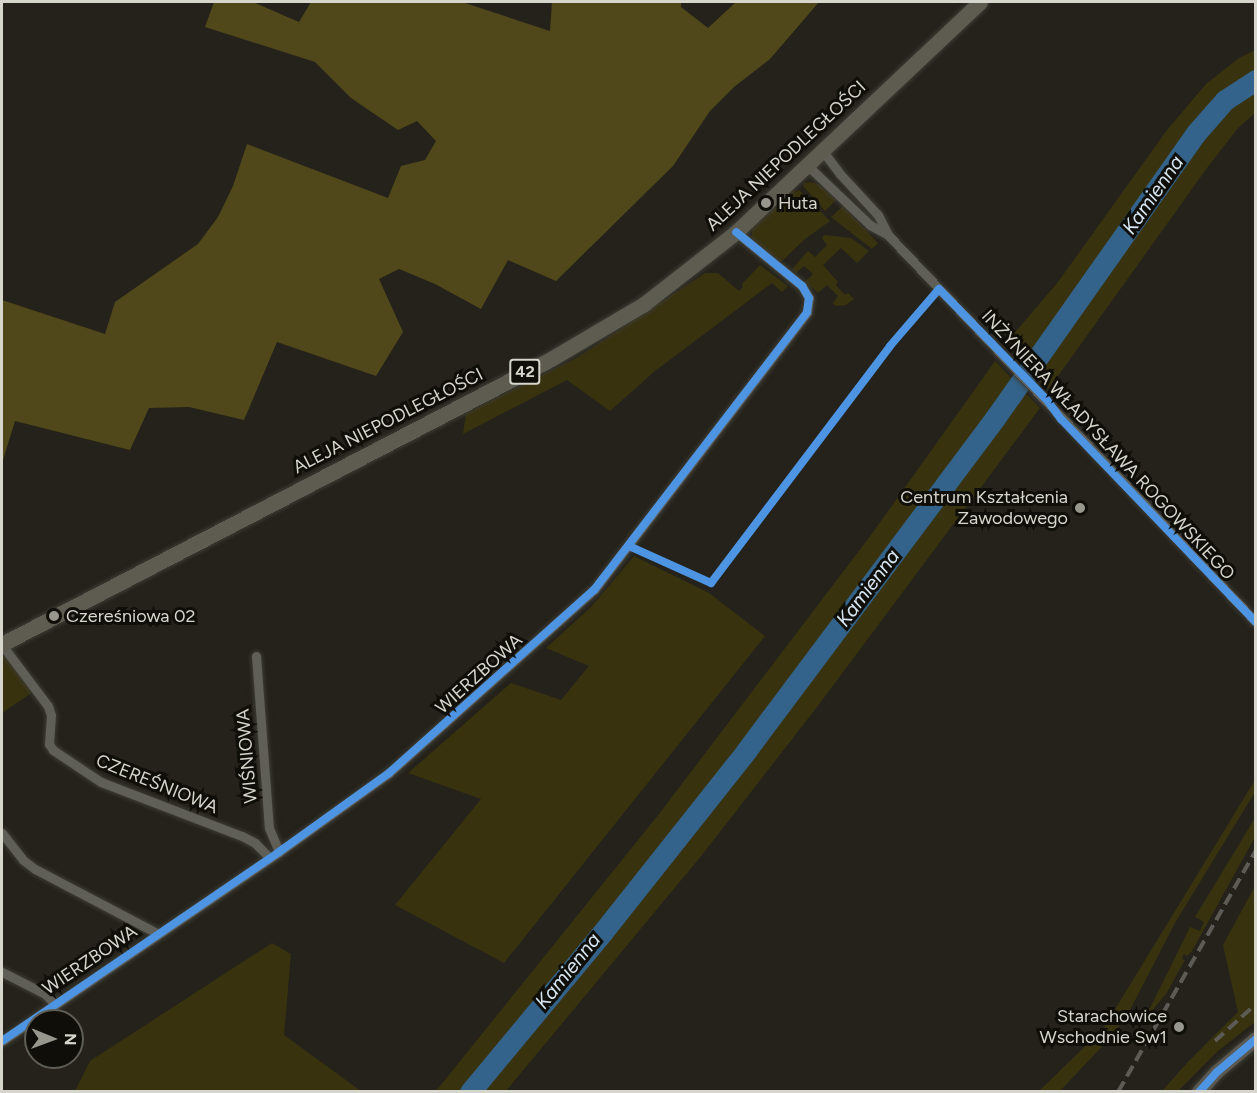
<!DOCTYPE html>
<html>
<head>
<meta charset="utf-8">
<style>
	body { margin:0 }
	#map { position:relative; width:1257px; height:1093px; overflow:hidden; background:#24221a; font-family:Figtree,sans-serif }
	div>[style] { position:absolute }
	.green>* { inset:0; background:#39320f }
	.forest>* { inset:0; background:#50481a }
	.river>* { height:21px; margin:-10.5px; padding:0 10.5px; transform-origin:10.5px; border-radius:10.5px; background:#33638a }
	.roads { filter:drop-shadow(0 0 2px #3d3c36) drop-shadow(0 0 2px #3d3c36) }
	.street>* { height:9px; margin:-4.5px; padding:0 4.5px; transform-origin:4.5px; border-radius:4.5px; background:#5f5e57 }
	.secondary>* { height:14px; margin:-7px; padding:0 7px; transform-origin:7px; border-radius:7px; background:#5a584f }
	.primary>* { height:15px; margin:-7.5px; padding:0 7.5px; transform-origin:7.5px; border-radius:7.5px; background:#5e5c50 }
	.rail>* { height:4px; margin-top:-2px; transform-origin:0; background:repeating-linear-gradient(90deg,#5c5b56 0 12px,transparent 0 18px) }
	.cycleway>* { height:8px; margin:-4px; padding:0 4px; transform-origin:4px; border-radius:4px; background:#4d94e3 }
	.dots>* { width:16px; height:16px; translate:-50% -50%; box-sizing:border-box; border:3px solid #0f0e08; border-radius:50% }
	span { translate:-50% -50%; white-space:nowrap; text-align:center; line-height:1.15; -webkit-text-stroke:6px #0f0e08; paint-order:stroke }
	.shield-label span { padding:2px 4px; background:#0f0e08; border:2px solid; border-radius:4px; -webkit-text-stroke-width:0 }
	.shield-label { font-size:16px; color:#d7d6cc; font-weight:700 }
	.street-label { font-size:18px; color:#d7d6cc }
	.poi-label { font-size:18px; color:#d7d6cc }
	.left { translate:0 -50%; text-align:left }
	.right { translate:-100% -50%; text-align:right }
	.water-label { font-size:20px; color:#d6e5f2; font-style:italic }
	.frame { position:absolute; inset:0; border:3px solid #d7d6cc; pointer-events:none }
	.north { position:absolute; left:24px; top:1009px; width:60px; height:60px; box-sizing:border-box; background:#0f0e08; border:2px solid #5f5e56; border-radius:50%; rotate:91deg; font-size:16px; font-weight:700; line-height:24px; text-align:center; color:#d7d6cc }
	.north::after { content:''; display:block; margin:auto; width:21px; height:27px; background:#98978e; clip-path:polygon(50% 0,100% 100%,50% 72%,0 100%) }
</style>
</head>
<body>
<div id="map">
	<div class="green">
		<div style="clip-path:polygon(1255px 50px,1255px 113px,1238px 128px,1207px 168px,1048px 390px,1005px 344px,1058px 282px,1167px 130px,1206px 84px,1239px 58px)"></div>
		<div style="clip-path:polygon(811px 182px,820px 185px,836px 200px,825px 211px,803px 186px,804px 183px)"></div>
		<div style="clip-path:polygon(793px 190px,796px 192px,799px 190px,830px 221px,805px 239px,781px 262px,752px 239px,752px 229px)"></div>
		<div style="clip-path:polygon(843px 206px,878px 243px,872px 249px,831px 217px)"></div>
		<div style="clip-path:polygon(824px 235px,851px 238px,869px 251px,857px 263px,841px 248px,823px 265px,838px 282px,836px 285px,845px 295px,848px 293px,854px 299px,846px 305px,836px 306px,833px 303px,838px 296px,827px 285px,818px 293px,805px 282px,813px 274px,804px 266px,796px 273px,792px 269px,808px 251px,815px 257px,827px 245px,822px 238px)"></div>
		<div style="clip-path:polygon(760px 265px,788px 286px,782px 292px,772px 283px,655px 371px,610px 411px,567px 380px,463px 434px,466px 413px,578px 357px,705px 273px,718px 273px,739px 291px,743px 287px,742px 284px)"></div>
		<div style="clip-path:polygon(995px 361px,1040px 408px,817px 707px,702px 855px,506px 1091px,436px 1091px,659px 814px,871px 535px)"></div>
		<div style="clip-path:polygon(634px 556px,709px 593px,765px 636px,504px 963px,395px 905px,481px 799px,408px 773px,511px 683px,561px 700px,589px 666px,546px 648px,591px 607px)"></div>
		<div style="clip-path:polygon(5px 655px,33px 692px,2px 713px,2px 657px)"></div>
		<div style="clip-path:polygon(1255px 780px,1255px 792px,1175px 923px,1129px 1012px,1111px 1037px,1060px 1091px,1039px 1091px,1103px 1029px)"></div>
		<div style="clip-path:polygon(1255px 818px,1255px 837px,1192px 951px,1187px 956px,1184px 954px,1182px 959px,1185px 960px,1166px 994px,1135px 1031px,1151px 1006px,1190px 927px,1200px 931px,1204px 922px,1195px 917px)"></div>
		<div style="clip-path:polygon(1255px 886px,1255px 1022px,1218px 1051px,1178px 1091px,1162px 1091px,1187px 1063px,1238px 1012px,1223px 945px)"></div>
		<div style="clip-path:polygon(272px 943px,291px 954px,284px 1035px,361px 1091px,75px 1091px,90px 1061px)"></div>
	</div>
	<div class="forest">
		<div style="clip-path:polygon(214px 2px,253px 2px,299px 22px,311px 2px,462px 2px,550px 31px,552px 2px,681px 2px,681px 7px,708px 28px,736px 2px,819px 2px,770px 59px,734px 87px,710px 111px,673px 166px,556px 281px,508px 260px,481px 309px,435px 284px,399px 269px,379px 279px,403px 332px,376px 376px,277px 342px,244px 420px,189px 407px,149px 408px,130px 450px,15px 421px,2px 463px,2px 300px,105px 334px,115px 302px,198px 244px,218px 217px,233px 186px,247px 144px,388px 198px,401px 166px,425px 160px,436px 141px,417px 121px,398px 130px,351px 98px,315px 62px,205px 27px)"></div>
	</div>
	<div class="river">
		<div style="left:470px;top:1092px;width:207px;rotate:-50.3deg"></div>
		<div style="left:602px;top:933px;width:232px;rotate:-51.6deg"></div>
		<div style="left:746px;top:751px;width:416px;rotate:-53.2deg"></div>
		<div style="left:995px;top:418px;width:349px;rotate:-54.8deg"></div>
		<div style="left:1196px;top:133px;width:44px;rotate:-48.7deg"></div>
		<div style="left:1225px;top:100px;width:37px;rotate:-33deg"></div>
	</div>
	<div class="roads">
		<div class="street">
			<div style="left:822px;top:150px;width:30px;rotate:53deg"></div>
			<div style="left:840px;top:174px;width:56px;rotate:47.2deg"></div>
			<div style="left:878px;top:215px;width:22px;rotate:63deg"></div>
			<div style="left:807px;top:165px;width:87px;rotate:43.6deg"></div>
			<div style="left:870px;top:225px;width:21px;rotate:29deg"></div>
			<div style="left:888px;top:235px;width:534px;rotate:46.44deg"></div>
			<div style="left:2px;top:645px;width:76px;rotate:53deg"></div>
			<div style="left:48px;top:706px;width:9px;rotate:72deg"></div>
			<div style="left:51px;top:715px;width:29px;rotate:94deg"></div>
			<div style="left:49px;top:744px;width:7px;rotate:56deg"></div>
			<div style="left:53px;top:750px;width:58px;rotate:33.7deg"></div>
			<div style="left:101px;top:782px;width:151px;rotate:21deg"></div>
			<div style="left:242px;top:836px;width:15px;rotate:28deg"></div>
			<div style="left:255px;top:843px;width:20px;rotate:45deg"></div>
			<div style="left:256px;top:656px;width:172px;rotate:85.7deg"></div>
			<div style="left:269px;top:828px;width:26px;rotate:67deg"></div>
			<div style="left:2px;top:833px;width:34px;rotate:52deg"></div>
			<div style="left:23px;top:860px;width:15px;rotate:37deg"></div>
			<div style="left:35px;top:869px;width:138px;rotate:27.7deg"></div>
			<div style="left:2px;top:972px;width:48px;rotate:27.1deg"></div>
			<div style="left:45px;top:994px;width:13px;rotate:45deg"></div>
			<div style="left:2px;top:1041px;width:335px;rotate:-34.3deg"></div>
			<div style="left:279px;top:852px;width:135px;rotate:-35.7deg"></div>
			<div style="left:389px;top:773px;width:275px;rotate:-41.8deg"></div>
			<div style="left:594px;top:590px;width:350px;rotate:-52.5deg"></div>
			<div style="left:807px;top:312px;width:14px;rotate:-82deg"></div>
			<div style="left:809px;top:298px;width:14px;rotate:-120deg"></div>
			<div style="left:802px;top:286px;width:85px;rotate:-140.7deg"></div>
		</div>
		<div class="secondary">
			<div style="left:1199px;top:1092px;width:27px;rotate:-48deg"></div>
			<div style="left:1217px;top:1072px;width:51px;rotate:-40.2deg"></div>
		</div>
		<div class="primary">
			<div style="left:2px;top:644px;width:619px;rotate:-27.43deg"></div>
			<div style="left:551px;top:359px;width:108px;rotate:-30.6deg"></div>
			<div style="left:644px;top:304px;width:117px;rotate:-38deg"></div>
			<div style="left:736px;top:232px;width:335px;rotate:-43.3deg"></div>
		</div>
	</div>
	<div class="rail">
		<div style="left:1215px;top:1041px;width:55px;rotate:-42.1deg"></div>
		<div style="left:1118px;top:1092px;width:279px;rotate:-60.3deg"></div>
	</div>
	<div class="cycleway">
		<div style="left:629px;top:546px;width:90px;rotate:24.3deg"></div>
		<div style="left:711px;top:583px;width:297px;rotate:-52.9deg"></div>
		<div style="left:890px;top:346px;width:75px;rotate:-49.3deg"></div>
		<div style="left:939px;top:289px;width:155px;rotate:45.8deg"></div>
		<div style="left:1047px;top:400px;width:24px;rotate:54deg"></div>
		<div style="left:1061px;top:419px;width:281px;rotate:46.2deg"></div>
		<div style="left:2px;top:1041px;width:335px;rotate:-34.3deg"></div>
		<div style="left:279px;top:852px;width:135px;rotate:-35.7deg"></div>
		<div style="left:389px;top:773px;width:275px;rotate:-41.8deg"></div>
		<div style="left:594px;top:590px;width:350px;rotate:-52.5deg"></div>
		<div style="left:807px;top:312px;width:14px;rotate:-82deg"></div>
		<div style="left:809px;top:298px;width:14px;rotate:-120deg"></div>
		<div style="left:802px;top:286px;width:85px;rotate:-140.7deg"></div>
		<div style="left:1199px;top:1092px;width:27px;rotate:-48deg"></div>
		<div style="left:1217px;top:1072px;width:51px;rotate:-40.2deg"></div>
	</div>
	<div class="dots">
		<div style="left:766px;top:203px;background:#98978e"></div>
		<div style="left:1080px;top:508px;background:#98978e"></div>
		<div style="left:54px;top:616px;background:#98978e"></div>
		<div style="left:1179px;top:1027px;background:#98978e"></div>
	</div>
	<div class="shield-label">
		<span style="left:525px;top:372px">42</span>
	</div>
	<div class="street-label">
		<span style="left:786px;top:156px;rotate:-43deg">ALEJA NIEPODLEGŁOŚCI</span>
		<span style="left:388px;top:421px;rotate:-27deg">ALEJA NIEPODLEGŁOŚCI</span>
		<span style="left:1108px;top:445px;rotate:47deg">INŻYNIERA WŁADYSŁAWA ROGOWSKIEGO</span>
		<span style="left:479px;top:674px;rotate:-42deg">WIERZBOWA</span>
		<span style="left:247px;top:756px;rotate:-95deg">WIŚNIOWA</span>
		<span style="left:157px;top:784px;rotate:22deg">CZEREŚNIOWA</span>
		<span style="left:90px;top:960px;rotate:-34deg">WIERZBOWA</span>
	</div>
	<div class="poi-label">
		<span class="left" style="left:778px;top:203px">Huta</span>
		<span class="right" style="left:1068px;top:508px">Centrum Kształcenia<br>Zawodowego</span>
		<span class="left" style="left:66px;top:616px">Czereśniowa 02</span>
		<span class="right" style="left:1167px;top:1027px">Starachowice<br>Wschodnie Sw1</span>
	</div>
	<div class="water-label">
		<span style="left:1153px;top:195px;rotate:-55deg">Kamienna</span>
		<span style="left:868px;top:588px;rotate:-53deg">Kamienna</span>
		<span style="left:568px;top:971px;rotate:-51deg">Kamienna</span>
	</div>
	<div class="frame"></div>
	<div class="north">N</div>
</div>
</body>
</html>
